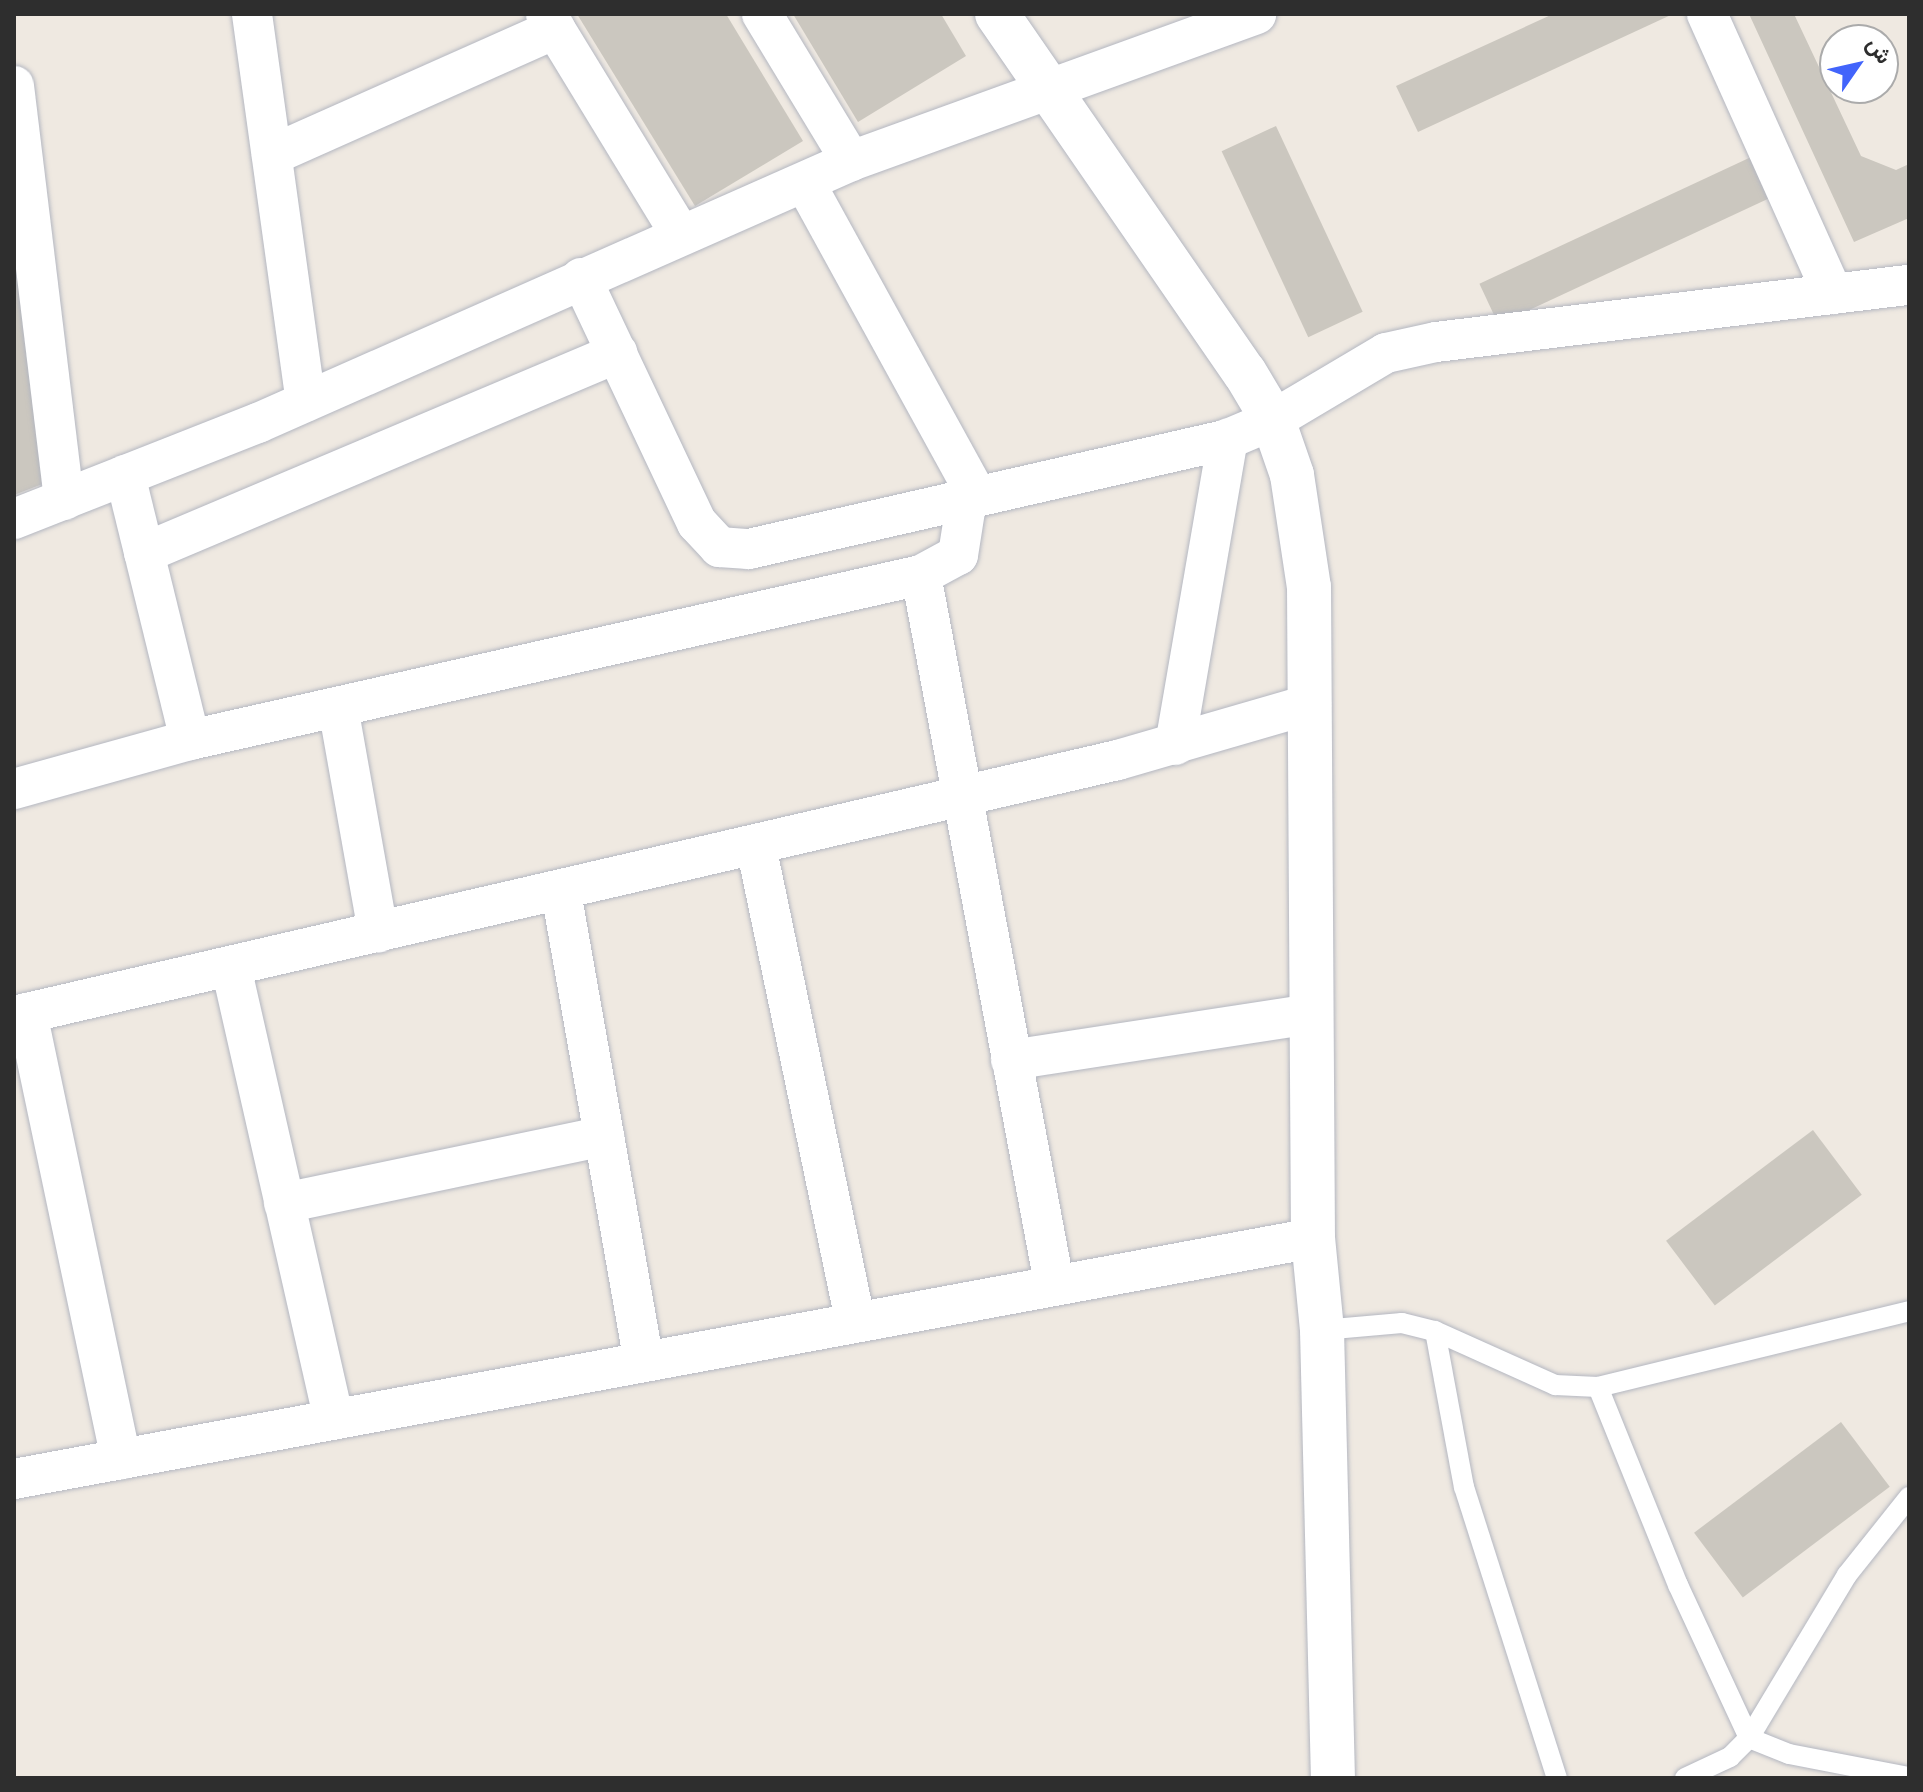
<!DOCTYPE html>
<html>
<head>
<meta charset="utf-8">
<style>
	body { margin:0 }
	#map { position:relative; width:1923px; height:1792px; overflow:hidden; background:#efe9e1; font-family:Overpass,Vazirmatn,sans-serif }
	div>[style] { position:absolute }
	.building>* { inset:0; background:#cbc7bf; transform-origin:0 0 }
	.roads { filter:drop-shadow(0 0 2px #b4b7c1) drop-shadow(0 0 2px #b4b7c1) }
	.lane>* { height:20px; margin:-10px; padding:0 10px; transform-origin:10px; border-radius:10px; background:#fff }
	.street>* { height:40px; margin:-20px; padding:0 20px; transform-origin:20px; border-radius:20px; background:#fff }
	.secondary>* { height:44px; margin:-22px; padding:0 22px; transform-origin:22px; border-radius:22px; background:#fff }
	span { translate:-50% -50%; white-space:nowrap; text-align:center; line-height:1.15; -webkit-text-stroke:8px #fff; paint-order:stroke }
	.frame { position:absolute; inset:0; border:16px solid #2e2e2e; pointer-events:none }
	.north { position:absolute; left:1819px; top:24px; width:80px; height:80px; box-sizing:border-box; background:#fff; border:2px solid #ababab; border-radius:50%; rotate:56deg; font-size:22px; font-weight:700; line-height:32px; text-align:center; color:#2e2e2e }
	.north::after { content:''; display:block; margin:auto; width:28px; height:36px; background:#4264fb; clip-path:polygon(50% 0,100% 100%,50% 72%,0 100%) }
</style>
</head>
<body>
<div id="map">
	<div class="building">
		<div style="clip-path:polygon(577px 14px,726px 14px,803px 141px,695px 206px)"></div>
		<div style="clip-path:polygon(793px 14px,941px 14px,966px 56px,858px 122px)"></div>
		<div style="clip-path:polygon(1553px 14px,1673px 14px,1418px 132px,1396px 86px)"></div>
		<div style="clip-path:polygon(1749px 14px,1794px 14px,1861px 156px,1896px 170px,1909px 164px,1909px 218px,1854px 242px)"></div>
		<div style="left:1276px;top:126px;width:205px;height:60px;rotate:65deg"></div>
		<div style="left:1764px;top:151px;width:45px;height:314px;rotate:65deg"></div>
		<div style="clip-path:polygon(14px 208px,45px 483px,14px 495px)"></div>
		<div style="left:1813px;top:1130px;width:81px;height:184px;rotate:53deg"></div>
		<div style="left:1841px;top:1422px;width:81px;height:184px;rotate:53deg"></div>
	</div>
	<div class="roads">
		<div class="lane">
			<div style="left:1322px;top:1330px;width:80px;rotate:-5deg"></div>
			<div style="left:1402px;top:1323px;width:34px;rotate:14deg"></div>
			<div style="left:1435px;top:1331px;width:132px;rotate:24.2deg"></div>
			<div style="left:1555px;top:1385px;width:43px;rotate:2.7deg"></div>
			<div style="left:1598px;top:1387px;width:320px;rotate:-13.7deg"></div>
			<div style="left:1435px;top:1331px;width:159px;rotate:79.5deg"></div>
			<div style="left:1464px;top:1487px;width:305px;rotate:72.3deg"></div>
			<div style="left:1598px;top:1387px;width:214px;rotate:68deg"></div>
			<div style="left:1678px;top:1585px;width:169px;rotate:65.1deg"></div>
			<div style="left:1749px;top:1738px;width:43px;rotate:21.8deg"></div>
			<div style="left:1789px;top:1754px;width:122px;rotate:10.9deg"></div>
			<div style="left:1685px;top:1778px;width:50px;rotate:-25deg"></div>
			<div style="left:1730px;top:1757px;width:27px;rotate:-45deg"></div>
			<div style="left:1749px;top:1738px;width:190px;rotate:-59deg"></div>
			<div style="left:1847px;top:1575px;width:100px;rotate:-51.5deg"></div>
		</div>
		<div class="street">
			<div style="left:252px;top:14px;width:391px;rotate:82.1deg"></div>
			<div style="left:546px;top:14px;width:259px;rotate:58.6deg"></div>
			<div style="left:762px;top:14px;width:172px;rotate:58.8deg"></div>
			<div style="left:1707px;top:14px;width:307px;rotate:65.8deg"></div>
			<div style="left:14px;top:86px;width:417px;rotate:83.1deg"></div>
			<div style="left:272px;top:155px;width:310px;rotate:-24deg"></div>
			<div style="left:805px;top:183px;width:357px;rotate:61.2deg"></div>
			<div style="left:581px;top:278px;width:271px;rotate:64.7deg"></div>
			<div style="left:697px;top:523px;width:33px;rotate:47deg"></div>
			<div style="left:719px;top:547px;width:30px;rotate:4deg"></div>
			<div style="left:749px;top:549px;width:491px;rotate:-12.9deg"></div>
			<div style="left:1228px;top:439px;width:49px;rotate:-22.9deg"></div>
			<div style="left:1273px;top:420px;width:131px;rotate:-30.7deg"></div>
			<div style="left:1386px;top:353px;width:51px;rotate:-12.4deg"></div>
			<div style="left:1436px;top:342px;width:476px;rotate:-6.9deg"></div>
			<div style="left:125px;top:475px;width:273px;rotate:76.2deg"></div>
			<div style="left:14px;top:519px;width:262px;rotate:-21.5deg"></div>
			<div style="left:258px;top:423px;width:648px;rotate:-23.84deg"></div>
			<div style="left:851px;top:161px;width:431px;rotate:-19.9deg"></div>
			<div style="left:144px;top:553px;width:514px;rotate:-22.92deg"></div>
			<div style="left:921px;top:575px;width:720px;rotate:79.36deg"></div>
			<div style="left:338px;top:707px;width:229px;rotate:79.9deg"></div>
			<div style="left:1175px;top:745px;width:311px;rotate:-80.2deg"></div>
			<div style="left:14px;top:789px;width:183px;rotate:-15.6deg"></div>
			<div style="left:190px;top:740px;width:749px;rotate:-12.72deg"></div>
			<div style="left:921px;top:575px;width:42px;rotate:-28.4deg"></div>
			<div style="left:958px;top:555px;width:58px;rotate:-81deg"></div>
			<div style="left:756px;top:846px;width:485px;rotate:78.2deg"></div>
			<div style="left:561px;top:892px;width:476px;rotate:80deg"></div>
			<div style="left:231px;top:967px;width:464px;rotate:77.2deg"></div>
			<div style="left:27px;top:1013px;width:456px;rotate:78.1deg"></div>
			<div style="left:14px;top:1016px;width:1133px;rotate:-13.06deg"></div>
			<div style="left:1118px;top:760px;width:201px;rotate:-16.2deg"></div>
			<div style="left:1011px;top:1060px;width:305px;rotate:-8.7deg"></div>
			<div style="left:284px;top:1203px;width:327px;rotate:-11.8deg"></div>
			<div style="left:14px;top:1479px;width:1321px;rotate:-10.51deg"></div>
		</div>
		<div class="secondary">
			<div style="left:997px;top:14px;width:436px;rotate:55.4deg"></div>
			<div style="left:1245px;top:373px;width:55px;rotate:59.2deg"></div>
			<div style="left:1273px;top:420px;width:58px;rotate:70.9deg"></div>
			<div style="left:1292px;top:475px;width:113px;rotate:81.4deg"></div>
			<div style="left:1309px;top:587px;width:651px;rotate:89.65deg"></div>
			<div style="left:1313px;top:1238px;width:92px;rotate:84.4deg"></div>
			<div style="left:1322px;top:1330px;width:448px;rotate:88.6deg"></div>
		</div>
	</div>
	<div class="frame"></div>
	<div class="north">ش</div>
</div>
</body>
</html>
